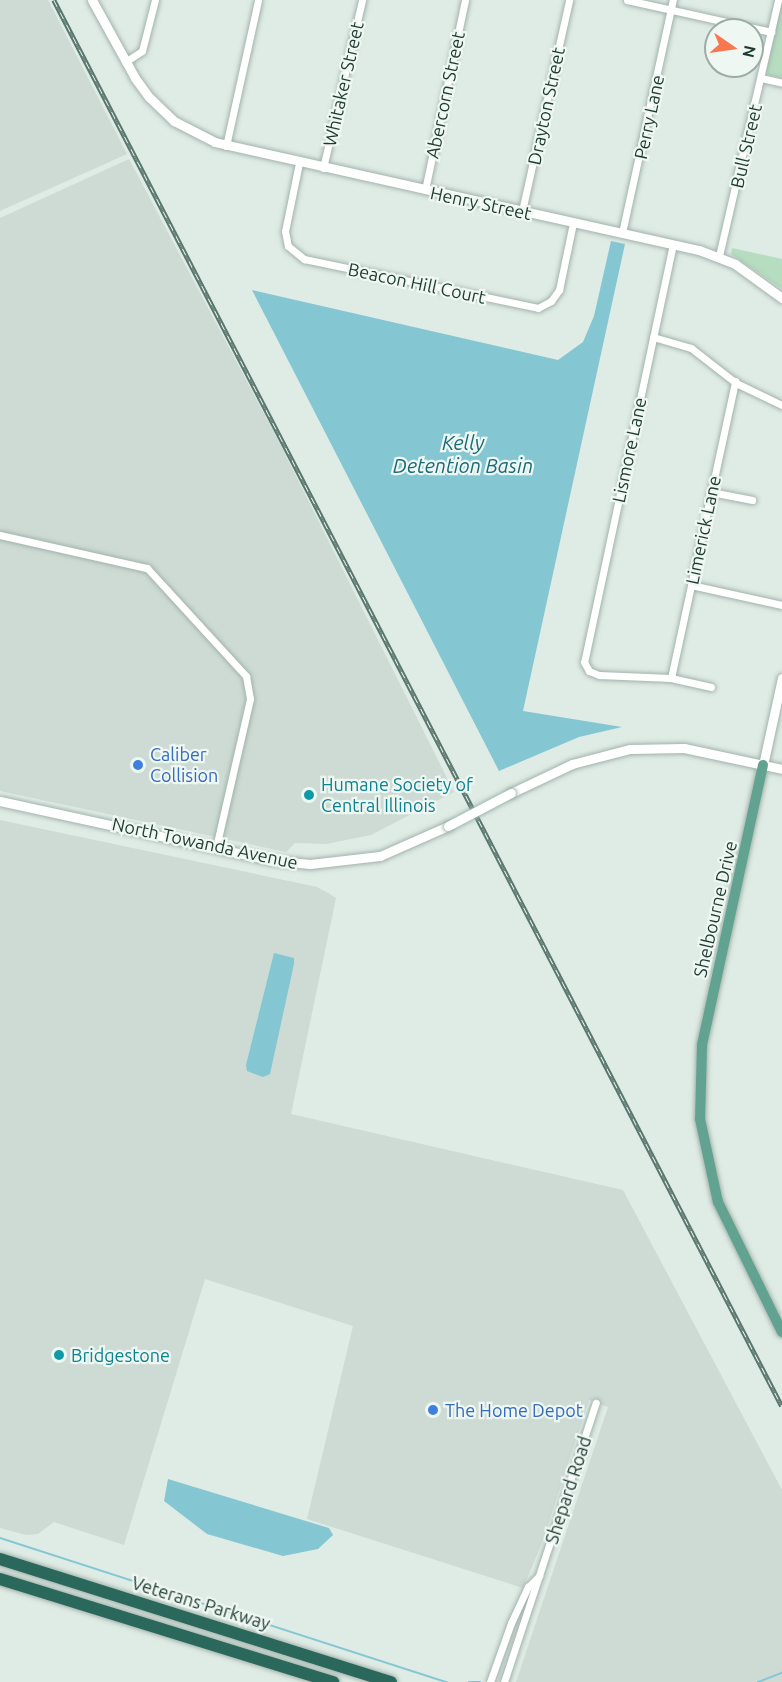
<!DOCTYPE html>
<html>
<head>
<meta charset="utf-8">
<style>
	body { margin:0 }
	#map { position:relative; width:782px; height:1682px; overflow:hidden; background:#dfebe5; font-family:Ubuntu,sans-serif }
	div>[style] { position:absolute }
	.built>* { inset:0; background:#cddbd4 }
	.green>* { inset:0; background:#b6ddc0 }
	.water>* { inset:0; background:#84c7d3 }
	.stream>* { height:2px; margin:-1px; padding:0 1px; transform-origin:1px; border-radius:1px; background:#84c7d3 }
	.roads { filter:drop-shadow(0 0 2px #a2b3ac) drop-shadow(0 0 2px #a2b3ac) }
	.street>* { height:7px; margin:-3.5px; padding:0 3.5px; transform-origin:3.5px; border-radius:3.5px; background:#fff }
	.secondary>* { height:9px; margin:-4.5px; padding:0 4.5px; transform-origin:4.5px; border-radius:4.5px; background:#fff }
	.primary>* { height:10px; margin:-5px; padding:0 5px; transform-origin:5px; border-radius:5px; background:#61a291 }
	.highway>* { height:12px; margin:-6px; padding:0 6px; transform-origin:6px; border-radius:6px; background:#2a685b }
	.rail>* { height:4.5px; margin-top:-2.25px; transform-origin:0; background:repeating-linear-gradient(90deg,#eff7f3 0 7px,#59776f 0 14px); box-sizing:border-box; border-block:2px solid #59776f }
	.bridges { filter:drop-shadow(0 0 2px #9db7ad) drop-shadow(0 0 2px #9db7ad) }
	.secondary-bridge>* { height:9px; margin:-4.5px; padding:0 4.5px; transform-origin:4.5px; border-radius:4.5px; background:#fff }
	.dots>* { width:16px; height:16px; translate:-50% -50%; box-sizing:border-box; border:3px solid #eff7f3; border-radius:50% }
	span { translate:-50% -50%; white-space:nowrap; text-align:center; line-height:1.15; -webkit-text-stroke:4.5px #eff7f3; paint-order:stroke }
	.street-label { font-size:18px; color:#1f3b33 }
	.shop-label { font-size:18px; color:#366cbe }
	.left { translate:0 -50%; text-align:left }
	.culture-label { font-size:18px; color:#0d838f }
	.water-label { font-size:20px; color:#186a79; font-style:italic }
	.north { position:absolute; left:704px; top:18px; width:60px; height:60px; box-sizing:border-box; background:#eff7f3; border:2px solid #9caca6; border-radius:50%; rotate:103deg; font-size:16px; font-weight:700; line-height:24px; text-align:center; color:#1f3b33 }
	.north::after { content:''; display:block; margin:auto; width:21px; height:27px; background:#f77750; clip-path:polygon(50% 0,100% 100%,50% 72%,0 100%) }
</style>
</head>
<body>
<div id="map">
	<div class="built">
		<div style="clip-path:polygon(0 0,48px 0,127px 154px,0 211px)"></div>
		<div style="clip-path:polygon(129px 159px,277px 438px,454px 792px,371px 835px,326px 844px,295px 843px,286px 852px,0 791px,0 218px)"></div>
		<div style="clip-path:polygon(0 820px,317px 887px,330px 894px,336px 898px,291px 1114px,623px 1190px,782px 1490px,782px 1682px,516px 1682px,608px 1407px,589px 1400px,542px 1543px,523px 1588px,307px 1519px,353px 1326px,205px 1279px,124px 1545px,54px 1522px,38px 1534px,26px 1535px,0 1528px)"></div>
	</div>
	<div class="green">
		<div style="clip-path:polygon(782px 0,782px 78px,769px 75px,766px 70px)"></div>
		<div style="clip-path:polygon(732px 248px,782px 259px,782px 289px,731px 254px)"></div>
	</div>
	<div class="water">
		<div style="clip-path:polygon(611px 241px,625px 244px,523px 711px,622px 727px,579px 737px,499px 771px,252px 290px,558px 360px,583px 342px,594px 316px)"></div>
		<div style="clip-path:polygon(274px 953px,294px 958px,294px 964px,270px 1074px,263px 1077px,247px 1071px,246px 1065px)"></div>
		<div style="clip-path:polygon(168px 1479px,329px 1528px,333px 1535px,318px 1549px,283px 1556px,207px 1534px,164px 1501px)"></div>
	</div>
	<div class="stream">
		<div style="left:0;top:1538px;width:470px;rotate:17.9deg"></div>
		<div style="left:469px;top:1682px;width:11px"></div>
		<div style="left:758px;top:1682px;width:26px;rotate:-21deg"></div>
	</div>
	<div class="roads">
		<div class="street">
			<div style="left:627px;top:0;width:148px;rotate:12.5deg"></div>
			<div style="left:125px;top:62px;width:20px;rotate:-33deg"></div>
			<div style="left:142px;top:51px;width:53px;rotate:-75.7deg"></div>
			<div style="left:761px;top:78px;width:22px;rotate:13deg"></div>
			<div style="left:226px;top:146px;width:149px;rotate:-77.6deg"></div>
			<div style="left:299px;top:163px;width:69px;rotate:101.6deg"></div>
			<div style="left:285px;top:231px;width:15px;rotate:79deg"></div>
			<div style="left:288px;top:246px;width:21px;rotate:39deg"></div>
			<div style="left:304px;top:259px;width:239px;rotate:11.8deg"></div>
			<div style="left:538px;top:308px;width:15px;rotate:-28deg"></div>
			<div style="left:551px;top:301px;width:14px;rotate:-54deg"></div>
			<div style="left:559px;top:290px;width:68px;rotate:-78.2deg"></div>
			<div style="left:323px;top:168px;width:172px;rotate:-76.9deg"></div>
			<div style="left:425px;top:190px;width:194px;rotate:-78.1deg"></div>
			<div style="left:522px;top:211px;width:216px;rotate:-77.4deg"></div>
			<div style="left:622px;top:233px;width:239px;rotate:-77.7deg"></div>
			<div style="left:673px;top:244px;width:427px;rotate:102deg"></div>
			<div style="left:584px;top:662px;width:10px;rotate:61deg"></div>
			<div style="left:589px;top:671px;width:11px;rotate:22deg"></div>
			<div style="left:599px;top:675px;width:72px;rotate:2.4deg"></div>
			<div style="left:671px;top:678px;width:41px;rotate:12.7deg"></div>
			<div style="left:719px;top:256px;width:263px;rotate:-77deg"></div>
			<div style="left:653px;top:337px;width:40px;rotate:16deg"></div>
			<div style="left:691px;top:348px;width:57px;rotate:37.9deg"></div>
			<div style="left:736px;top:383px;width:51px;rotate:25.6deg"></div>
			<div style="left:711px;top:492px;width:42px;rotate:11deg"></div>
			<div style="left:0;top:535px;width:151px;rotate:12.7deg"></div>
			<div style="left:147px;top:568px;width:147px;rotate:47.5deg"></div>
			<div style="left:246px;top:676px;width:23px;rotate:80deg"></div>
			<div style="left:250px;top:699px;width:153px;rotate:102.9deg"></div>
			<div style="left:691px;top:585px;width:93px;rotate:12.4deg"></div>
			<div style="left:671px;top:678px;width:304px;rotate:-77.8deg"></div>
			<div style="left:490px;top:1682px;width:63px;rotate:-70.4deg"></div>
			<div style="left:511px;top:1623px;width:40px;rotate:-65deg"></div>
			<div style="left:528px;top:1587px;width:16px;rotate:-45deg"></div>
			<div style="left:504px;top:1682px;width:294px;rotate:-71.8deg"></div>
		</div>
		<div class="secondary">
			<div style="left:92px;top:0;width:89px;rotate:61.1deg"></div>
			<div style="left:135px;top:78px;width:24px;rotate:54deg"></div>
			<div style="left:149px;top:97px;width:35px;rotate:44deg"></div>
			<div style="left:174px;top:121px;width:46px;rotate:27.1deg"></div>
			<div style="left:215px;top:142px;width:496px;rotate:12.6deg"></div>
			<div style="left:699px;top:250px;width:39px;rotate:21deg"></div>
			<div style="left:735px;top:264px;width:58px;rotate:35.9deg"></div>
			<div style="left:763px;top:765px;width:89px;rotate:-77.7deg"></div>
			<div style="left:511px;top:793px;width:68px;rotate:-25.4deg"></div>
			<div style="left:572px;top:764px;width:60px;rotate:-14.5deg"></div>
			<div style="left:630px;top:749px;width:54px;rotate:-1.1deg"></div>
			<div style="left:684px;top:748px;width:100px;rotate:12.1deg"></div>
			<div style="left:0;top:801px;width:276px;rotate:12.3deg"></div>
			<div style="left:270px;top:860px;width:40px;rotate:5.7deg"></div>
			<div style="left:310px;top:864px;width:70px;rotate:-6.5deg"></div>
			<div style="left:380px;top:856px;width:74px;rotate:-23.8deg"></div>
		</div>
		<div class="primary">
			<div style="left:763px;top:765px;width:287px;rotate:102.3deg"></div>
			<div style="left:702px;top:1045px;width:74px;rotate:91.5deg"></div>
			<div style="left:700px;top:1119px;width:85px;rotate:77.8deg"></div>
			<div style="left:718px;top:1202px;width:145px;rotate:63.8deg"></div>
		</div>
		<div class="highway">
			<div style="left:0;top:1559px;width:410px;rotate:17.5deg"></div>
			<div style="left:0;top:1579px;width:349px;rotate:17.2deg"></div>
		</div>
	</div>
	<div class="rail">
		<div style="left:54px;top:0;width:1583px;rotate:62.63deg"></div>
	</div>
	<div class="bridges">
		<div class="secondary-bridge">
			<div style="left:448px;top:826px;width:71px;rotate:-27.6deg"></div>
		</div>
	</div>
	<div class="dots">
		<div style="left:138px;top:765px;background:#3f7fe0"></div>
		<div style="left:309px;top:795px;background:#0f9aa8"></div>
		<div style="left:59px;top:1355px;background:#0f9aa8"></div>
		<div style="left:433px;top:1410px;background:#3f7fe0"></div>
	</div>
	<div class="street-label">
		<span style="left:343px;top:84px;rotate:-77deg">Whitaker Street</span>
		<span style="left:445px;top:95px;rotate:-78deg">Abercorn Street</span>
		<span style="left:546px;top:106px;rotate:-78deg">Drayton Street</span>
		<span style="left:649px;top:117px;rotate:-78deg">Perry Lane</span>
		<span style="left:746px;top:146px;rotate:-77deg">Bull Street</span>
		<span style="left:481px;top:203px;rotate:12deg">Henry Street</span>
		<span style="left:417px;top:283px;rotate:12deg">Beacon Hill Court</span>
		<span style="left:629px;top:450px;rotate:-78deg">Lismore Lane</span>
		<span style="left:703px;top:530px;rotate:-78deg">Limerick Lane</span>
		<span style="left:205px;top:843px;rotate:12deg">North Towanda Avenue</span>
		<span style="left:715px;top:909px;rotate:-77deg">Shelbourne Drive</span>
		<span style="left:568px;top:1490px;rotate:-72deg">Shepard Road</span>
		<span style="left:201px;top:1603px;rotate:17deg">Veterans Parkway</span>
	</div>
	<div class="shop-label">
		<span class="left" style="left:150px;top:765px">Caliber<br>Collision</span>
		<span class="left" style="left:445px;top:1410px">The Home Depot</span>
	</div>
	<div class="culture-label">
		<span class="left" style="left:321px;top:795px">Humane Society of<br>Central Illinois</span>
		<span class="left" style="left:71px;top:1355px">Bridgestone</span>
	</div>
	<div class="water-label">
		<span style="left:463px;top:454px">Kelly<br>Detention Basin</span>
	</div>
	<div class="north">N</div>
</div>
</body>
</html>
